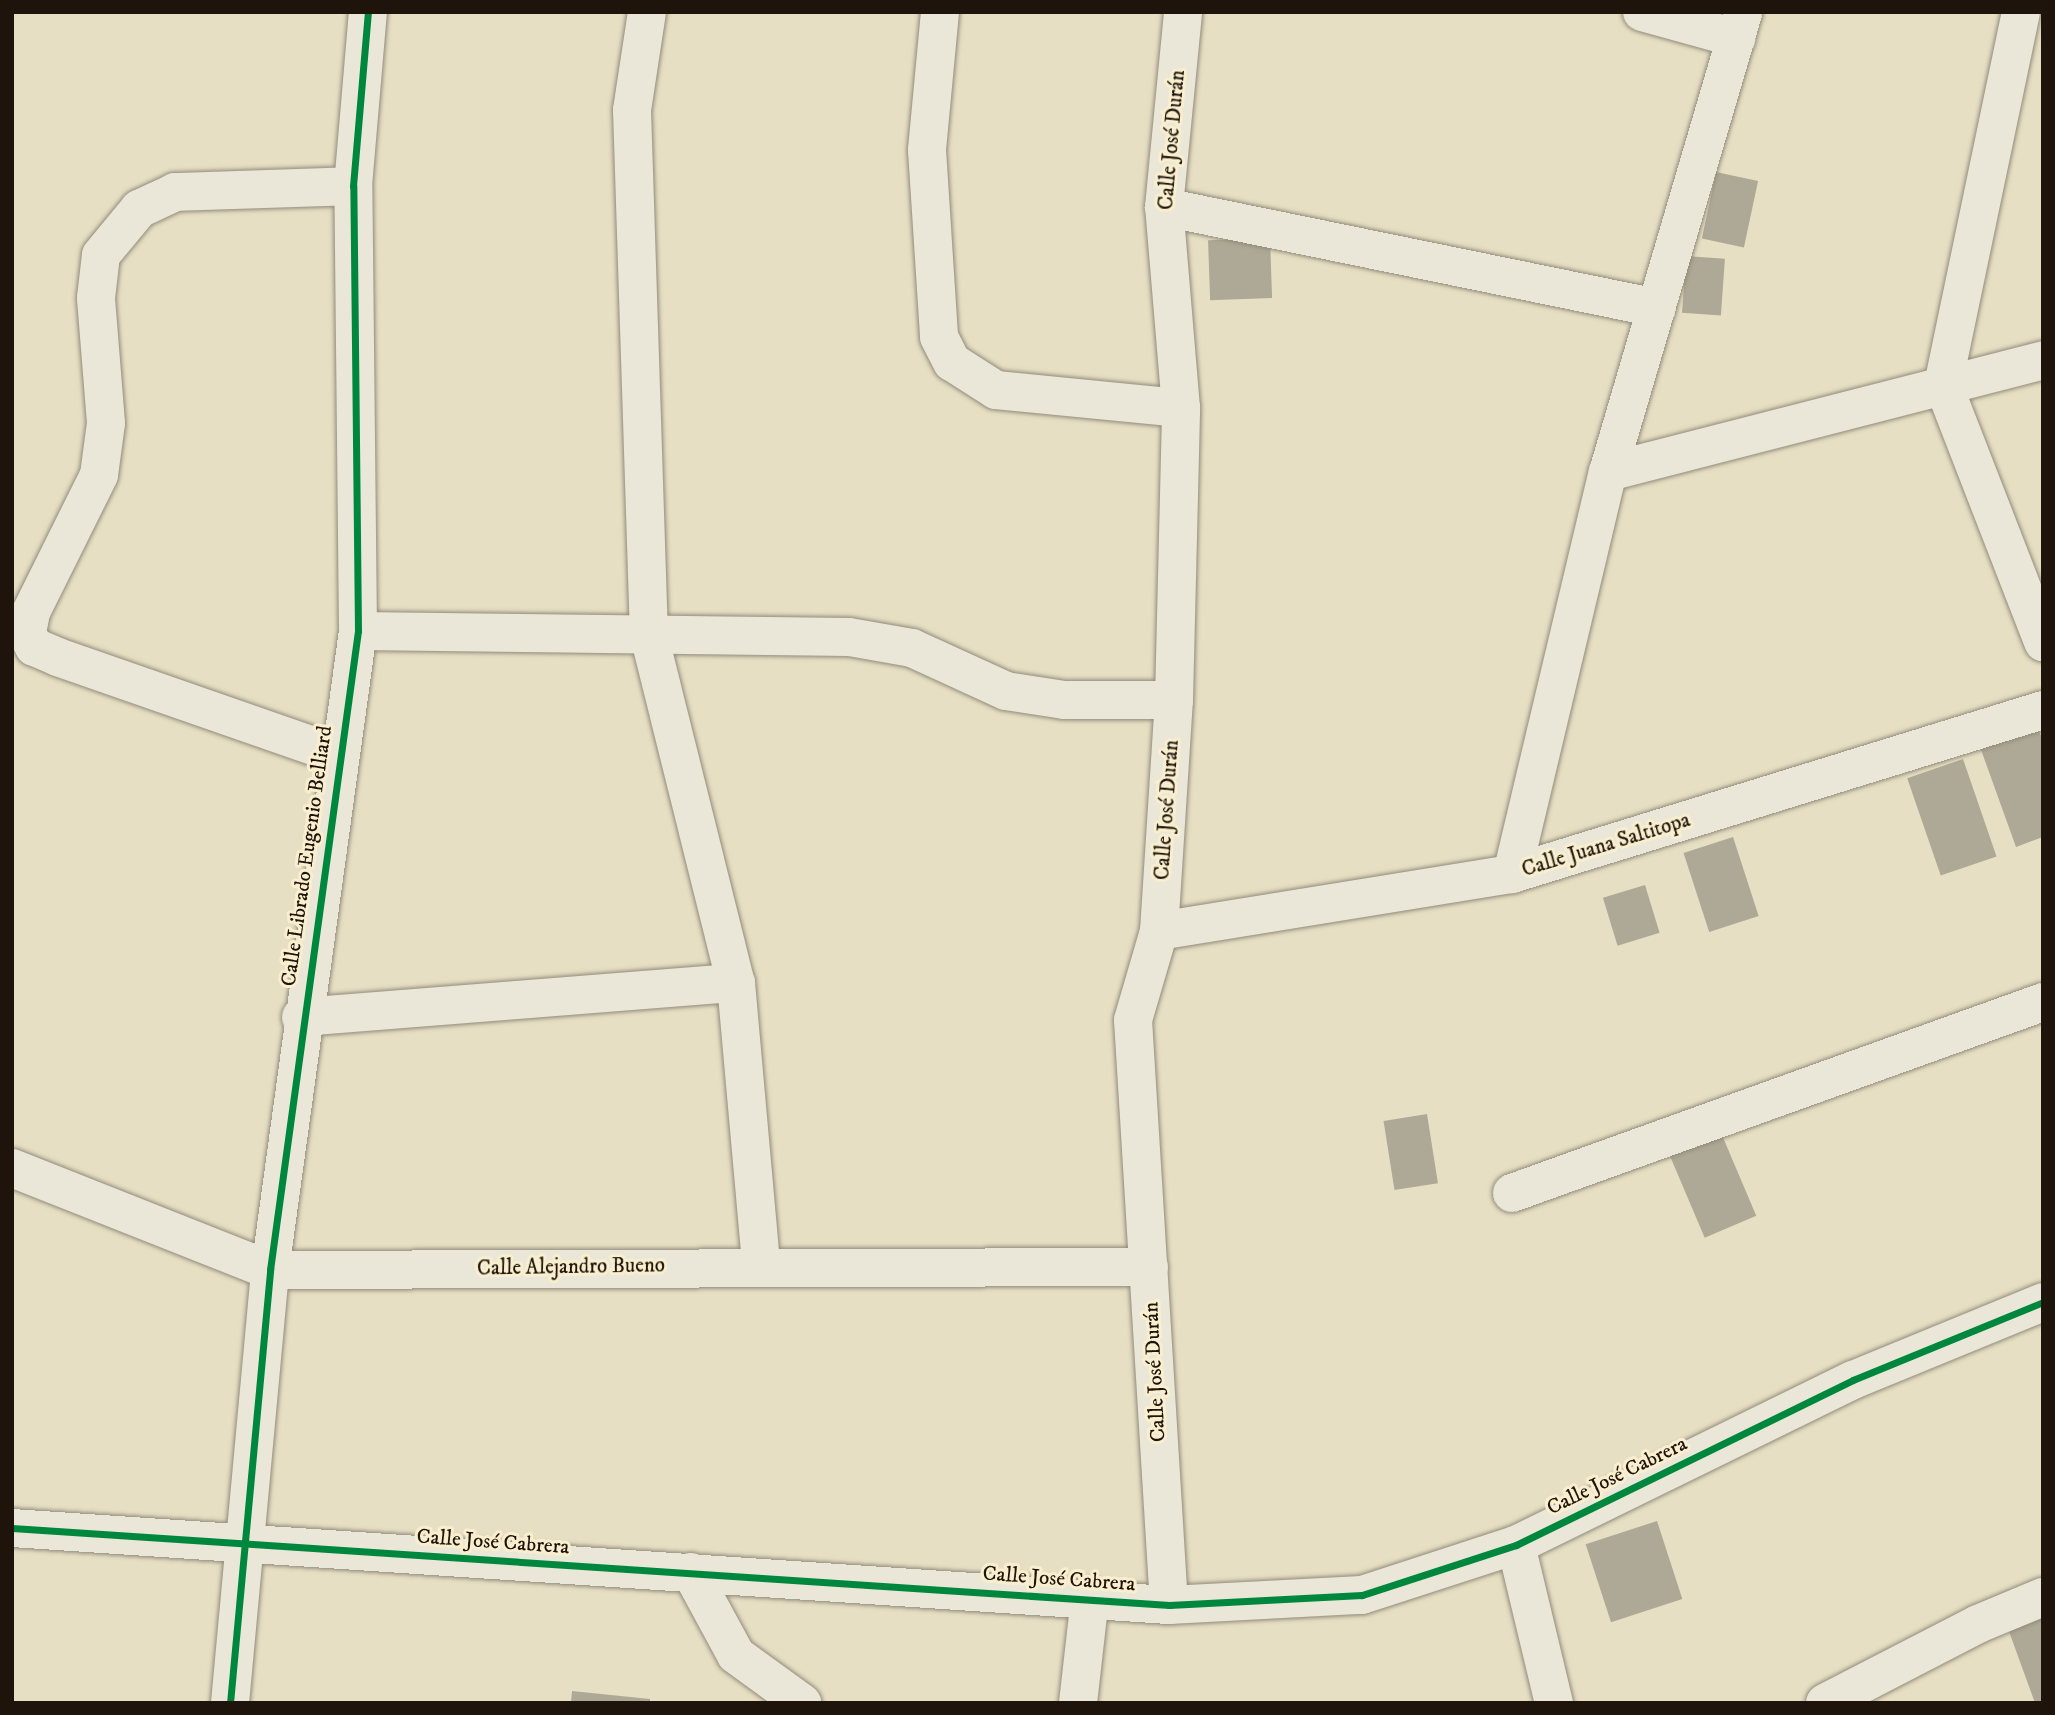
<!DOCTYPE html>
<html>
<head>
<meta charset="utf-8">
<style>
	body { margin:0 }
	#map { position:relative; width:2055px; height:1715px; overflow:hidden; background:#e7dfc3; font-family:"IM FELL DW Pica",serif }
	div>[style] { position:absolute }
	.building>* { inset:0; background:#aea996; transform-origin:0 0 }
	.roads { filter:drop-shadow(0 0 2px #918b7b) drop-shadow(0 0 2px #918b7b) }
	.minor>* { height:38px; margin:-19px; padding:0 19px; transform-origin:19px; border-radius:19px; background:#eae7d8 }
	.cycleway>* { height:7px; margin:-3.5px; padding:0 3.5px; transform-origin:3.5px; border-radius:3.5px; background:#00873e }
	span { translate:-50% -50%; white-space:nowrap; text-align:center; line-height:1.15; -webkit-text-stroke:6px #f9efce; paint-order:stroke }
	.street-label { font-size:21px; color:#1e140c }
	.frame { position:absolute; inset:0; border:14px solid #1e140c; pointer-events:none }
</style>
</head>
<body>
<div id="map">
	<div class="building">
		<div style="left:1716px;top:172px;width:43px;height:68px;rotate:12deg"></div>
		<div style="left:1270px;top:238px;width:60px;height:62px;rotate:88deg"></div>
		<div style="left:1686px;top:256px;width:39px;height:57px;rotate:4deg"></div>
		<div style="clip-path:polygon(2037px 726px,2043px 741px,2043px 837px,2016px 847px,1980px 747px)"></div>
		<div style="left:1963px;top:759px;width:103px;height:59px;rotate:71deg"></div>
		<div style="left:1733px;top:837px;width:83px;height:52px;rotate:72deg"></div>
		<div style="left:1645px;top:885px;width:50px;height:44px;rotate:73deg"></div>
		<div style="left:1427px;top:1114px;width:70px;height:44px;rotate:81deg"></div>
		<div style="left:1716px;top:1121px;width:103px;height:56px;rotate:67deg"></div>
		<div style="left:1657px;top:1521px;width:82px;height:75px;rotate:72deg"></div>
		<div style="clip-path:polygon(2043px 1613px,2043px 1703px,2035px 1703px,2007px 1626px)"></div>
		<div style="clip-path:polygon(572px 1691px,650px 1699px,650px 1703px,571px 1703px)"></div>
	</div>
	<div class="roads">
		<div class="minor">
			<div style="left:647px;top:12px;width:99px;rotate:98.7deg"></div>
			<div style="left:632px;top:110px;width:525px;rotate:88.15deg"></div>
			<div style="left:649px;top:635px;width:359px;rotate:76deg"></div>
			<div style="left:736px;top:983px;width:283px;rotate:84.9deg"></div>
			<div style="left:940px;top:12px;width:139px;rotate:95.4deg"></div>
			<div style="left:927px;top:150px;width:187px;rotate:86.3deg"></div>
			<div style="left:939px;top:337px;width:28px;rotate:63deg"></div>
			<div style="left:952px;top:362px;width:52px;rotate:32.5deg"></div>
			<div style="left:996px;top:390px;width:186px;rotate:5.6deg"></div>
			<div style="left:1642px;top:12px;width:98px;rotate:15.5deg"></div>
			<div style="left:2021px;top:12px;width:380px;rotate:101.8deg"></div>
			<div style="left:1943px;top:384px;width:277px;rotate:68.8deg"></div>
			<div style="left:1164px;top:207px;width:503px;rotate:11.58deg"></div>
			<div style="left:1608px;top:472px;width:449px;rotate:-14.4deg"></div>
			<div style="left:358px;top:631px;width:491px;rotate:0.7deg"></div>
			<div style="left:849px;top:637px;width:64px;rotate:9.9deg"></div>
			<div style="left:912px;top:648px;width:103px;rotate:24.6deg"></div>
			<div style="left:1006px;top:691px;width:59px;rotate:8.8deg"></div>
			<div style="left:1064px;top:700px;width:110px"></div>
			<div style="left:339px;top:755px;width:298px;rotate:-160.8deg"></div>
			<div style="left:58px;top:657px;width:26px;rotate:-157deg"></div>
			<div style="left:34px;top:647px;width:16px;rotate:-117deg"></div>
			<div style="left:27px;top:633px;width:21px;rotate:-79deg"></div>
			<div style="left:31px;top:612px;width:153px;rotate:-63.6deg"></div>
			<div style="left:99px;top:475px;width:52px;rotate:-82.3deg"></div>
			<div style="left:106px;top:423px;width:125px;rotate:-94.6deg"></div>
			<div style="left:96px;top:298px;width:43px;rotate:-83.4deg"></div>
			<div style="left:101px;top:255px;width:60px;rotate:-50.4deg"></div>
			<div style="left:139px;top:209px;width:40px;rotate:-25deg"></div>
			<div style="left:175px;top:192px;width:178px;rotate:-1.9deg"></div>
			<div style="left:1512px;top:874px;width:413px;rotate:-76.6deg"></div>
			<div style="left:1608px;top:472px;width:479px;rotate:-73.6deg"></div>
			<div style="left:1159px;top:931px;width:358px;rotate:-9.2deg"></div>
			<div style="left:1512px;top:874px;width:556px;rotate:-17.16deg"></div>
			<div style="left:301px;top:1017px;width:436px;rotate:-4.5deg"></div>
			<div style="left:12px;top:1168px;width:277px;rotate:21.6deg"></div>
			<div style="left:270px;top:1270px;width:879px;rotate:-0.2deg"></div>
			<div style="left:1512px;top:1193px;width:564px;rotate:-19.78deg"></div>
			<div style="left:12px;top:1528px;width:1160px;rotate:3.81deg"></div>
			<div style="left:1169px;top:1605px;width:193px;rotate:-3deg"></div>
			<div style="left:1362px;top:1595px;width:162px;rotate:-18deg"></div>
			<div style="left:1516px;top:1545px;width:375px;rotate:-26.1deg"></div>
			<div style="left:1853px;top:1380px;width:205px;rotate:-22.3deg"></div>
			<div style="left:1516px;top:1545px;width:163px;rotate:76.5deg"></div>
			<div style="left:691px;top:1572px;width:94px;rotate:61.5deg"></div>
			<div style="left:736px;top:1655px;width:82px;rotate:36deg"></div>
			<div style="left:1169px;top:1605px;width:586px;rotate:-93.52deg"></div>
			<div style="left:1133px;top:1020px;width:93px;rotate:-73.7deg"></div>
			<div style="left:1159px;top:931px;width:231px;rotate:-86.3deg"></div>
			<div style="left:1174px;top:700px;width:292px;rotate:-88.6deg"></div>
			<div style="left:1181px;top:408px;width:202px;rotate:-94.8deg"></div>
			<div style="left:1164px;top:207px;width:196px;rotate:-84.4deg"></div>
			<div style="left:230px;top:1703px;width:435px;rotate:-84.7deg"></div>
			<div style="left:270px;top:1270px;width:645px;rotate:-82.16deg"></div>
			<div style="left:358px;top:631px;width:445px;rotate:-90.6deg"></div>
			<div style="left:353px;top:186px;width:175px;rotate:-85.1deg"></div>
			<div style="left:1078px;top:1703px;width:107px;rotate:-83.5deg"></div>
			<div style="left:1825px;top:1703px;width:172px;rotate:-27.3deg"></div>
			<div style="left:1978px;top:1624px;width:70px;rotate:-22.6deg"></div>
		</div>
	</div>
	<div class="cycleway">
		<div style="left:12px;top:1528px;width:1160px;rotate:3.81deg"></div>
		<div style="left:1169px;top:1605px;width:193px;rotate:-3deg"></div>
		<div style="left:1362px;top:1595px;width:162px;rotate:-18deg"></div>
		<div style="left:1516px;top:1545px;width:375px;rotate:-26.1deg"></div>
		<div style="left:1853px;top:1380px;width:205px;rotate:-22.3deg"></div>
		<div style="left:230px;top:1703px;width:435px;rotate:-84.7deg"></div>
		<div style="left:270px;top:1270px;width:645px;rotate:-82.16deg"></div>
		<div style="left:358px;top:631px;width:445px;rotate:-90.6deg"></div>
		<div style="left:353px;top:186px;width:175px;rotate:-85.1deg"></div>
	</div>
	<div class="street-label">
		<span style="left:1172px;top:140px;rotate:-85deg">Calle José Durán</span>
		<span style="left:1167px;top:810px;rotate:-86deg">Calle José Durán</span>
		<span style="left:1606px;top:845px;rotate:-17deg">Calle Juana Saltitopa</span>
		<span style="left:307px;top:856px;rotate:-82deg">Calle Librado Eugenio Belliard</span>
		<span style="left:571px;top:1267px;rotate:-1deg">Calle Alejandro Bueno</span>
		<span style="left:1155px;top:1372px;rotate:-93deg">Calle José Durán</span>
		<span style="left:1617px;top:1476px;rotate:-26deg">Calle José Cabrera</span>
		<span style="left:493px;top:1542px;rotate:4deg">Calle José Cabrera</span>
		<span style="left:1059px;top:1579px;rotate:4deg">Calle José Cabrera</span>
	</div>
	<div class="frame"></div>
</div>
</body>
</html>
